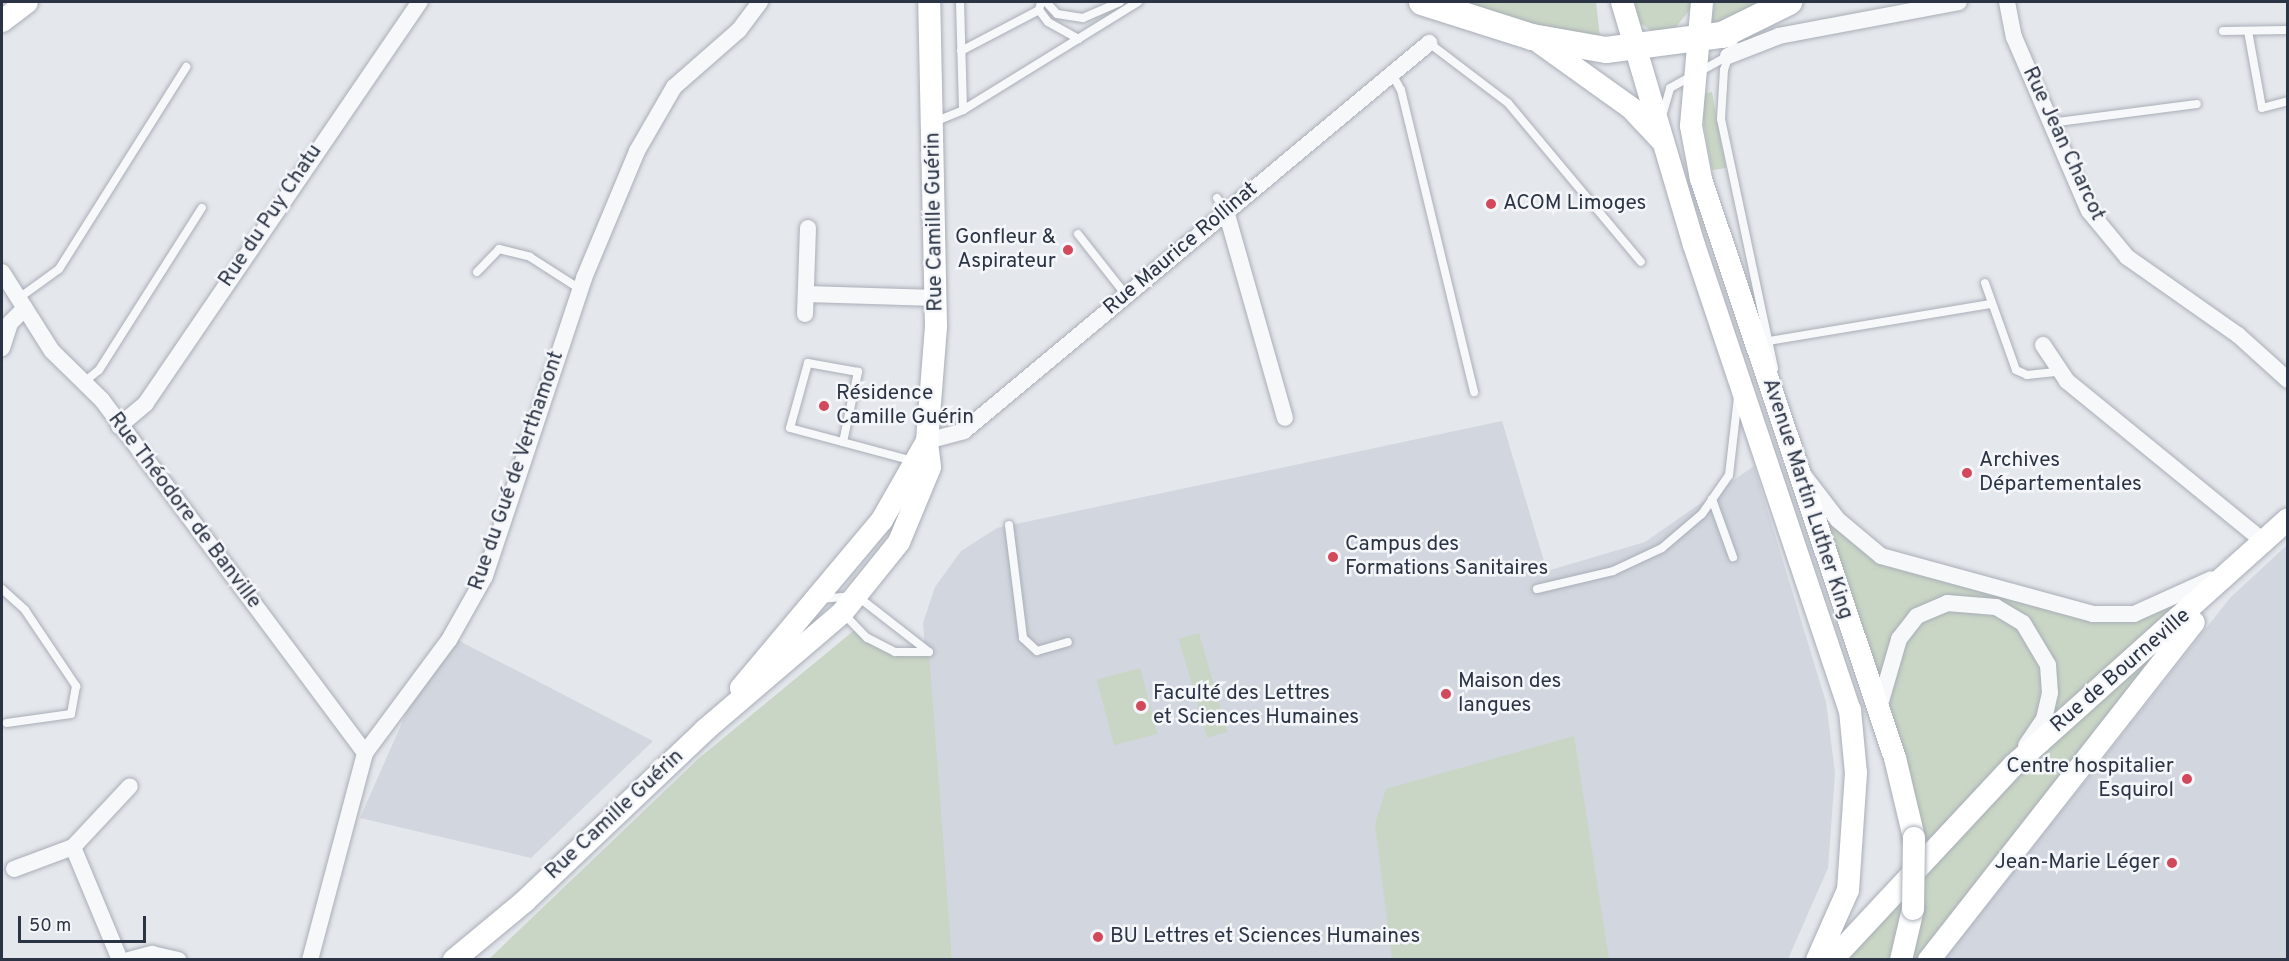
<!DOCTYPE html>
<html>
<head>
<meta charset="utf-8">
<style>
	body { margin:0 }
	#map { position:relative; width:2289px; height:961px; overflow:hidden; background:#e4e7ec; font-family:Overpass,sans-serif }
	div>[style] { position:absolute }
	.built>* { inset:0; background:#d2d6de }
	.green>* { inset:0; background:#c9d6c5; transform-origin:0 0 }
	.roads { filter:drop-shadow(0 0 2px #a9aeb7) drop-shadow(0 0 2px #a9aeb7) }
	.lane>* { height:8px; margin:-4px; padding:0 4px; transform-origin:4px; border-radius:4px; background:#f7f8fa }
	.street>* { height:16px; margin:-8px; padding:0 8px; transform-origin:8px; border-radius:8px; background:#f7f8fa }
	.secondary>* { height:22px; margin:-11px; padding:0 11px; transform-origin:11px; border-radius:11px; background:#fff }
	.primary>* { height:26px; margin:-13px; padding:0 13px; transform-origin:13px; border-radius:13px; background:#fff }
	.bridges { filter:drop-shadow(0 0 2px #a9aeb7) drop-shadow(0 0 2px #a9aeb7) }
	.secondary-bridge>* { height:22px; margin:-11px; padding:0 11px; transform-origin:11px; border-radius:11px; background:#fff }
	.dots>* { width:16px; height:16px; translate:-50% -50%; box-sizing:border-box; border:3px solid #f4f6f9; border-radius:50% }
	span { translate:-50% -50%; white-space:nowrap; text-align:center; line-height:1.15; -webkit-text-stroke:5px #f4f6f9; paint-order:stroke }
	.street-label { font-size:21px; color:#2b3445 }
	.poi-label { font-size:21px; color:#2b3445 }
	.left { translate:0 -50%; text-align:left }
	.right { translate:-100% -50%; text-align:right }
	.frame { position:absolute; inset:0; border:3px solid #2b3445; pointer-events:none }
	.scale { position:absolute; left:18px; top:916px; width:128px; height:27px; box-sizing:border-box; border:3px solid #2b3445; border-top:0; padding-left:8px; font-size:18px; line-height:21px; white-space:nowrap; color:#2b3445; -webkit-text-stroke:4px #f4f6f9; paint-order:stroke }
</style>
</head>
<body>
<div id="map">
	<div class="built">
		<div style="clip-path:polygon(1502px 421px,1547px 571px,1645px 542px,1754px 466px,1826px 702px,1835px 773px,1828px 868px,1788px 959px,952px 959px,923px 623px,935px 587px,961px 551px,997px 528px)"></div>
		<div style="clip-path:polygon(2287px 545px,2287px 959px,1944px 960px,2230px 598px)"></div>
		<div style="clip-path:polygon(442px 632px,653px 741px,531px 858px,360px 818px)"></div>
	</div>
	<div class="green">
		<div style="clip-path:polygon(1458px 2px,1596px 2px,1600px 37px,1547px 31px)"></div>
		<div style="clip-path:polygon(1631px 2px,1691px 2px,1691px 8px,1673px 31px,1653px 32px,1636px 20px)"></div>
		<div style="clip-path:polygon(1715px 2px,1757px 2px,1728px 23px,1711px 24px)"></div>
		<div style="clip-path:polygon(1712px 92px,1726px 168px,1712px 170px,1701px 107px,1702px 94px)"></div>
		<div style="clip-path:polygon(1798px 468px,1881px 556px,2092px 614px,2134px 614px,2237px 566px,1929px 959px,1835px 959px,1917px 876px,1914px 838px)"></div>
		<div style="clip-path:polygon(857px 628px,895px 652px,929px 652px,952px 959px,488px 960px,698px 759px)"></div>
		<div style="left:1199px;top:633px;width:103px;height:21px;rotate:74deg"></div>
		<div style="left:1140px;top:668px;width:68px;height:45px;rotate:75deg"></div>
		<div style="clip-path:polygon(1574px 736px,1609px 959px,1392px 959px,1375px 824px,1386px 789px)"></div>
	</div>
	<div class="roads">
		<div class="lane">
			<div style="left:960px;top:2px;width:108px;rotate:88.4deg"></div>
			<div style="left:1041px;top:2px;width:8px;rotate:104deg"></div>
			<div style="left:1039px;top:10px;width:15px;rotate:53deg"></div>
			<div style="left:1048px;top:22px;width:35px;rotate:29deg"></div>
			<div style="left:1046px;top:2px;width:16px;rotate:47deg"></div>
			<div style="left:1057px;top:14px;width:26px;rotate:9deg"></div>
			<div style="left:1083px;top:18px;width:40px;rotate:-23.4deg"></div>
			<div style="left:2223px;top:31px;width:65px;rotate:-0.9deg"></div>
			<div style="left:2248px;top:31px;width:78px;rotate:79.7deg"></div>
			<div style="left:2262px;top:108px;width:27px;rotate:-15deg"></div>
			<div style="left:1736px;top:35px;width:37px;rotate:109deg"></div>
			<div style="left:1724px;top:70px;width:49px;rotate:93.5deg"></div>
			<div style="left:1721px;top:119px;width:255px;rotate:78deg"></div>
			<div style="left:1429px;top:43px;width:99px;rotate:37.2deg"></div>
			<div style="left:1508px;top:103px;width:207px;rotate:50.1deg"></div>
			<div style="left:961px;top:51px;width:88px;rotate:-27.7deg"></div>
			<div style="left:1392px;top:74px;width:18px;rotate:61deg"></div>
			<div style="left:1401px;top:90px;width:311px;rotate:76.4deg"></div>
			<div style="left:1663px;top:113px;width:26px;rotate:-74deg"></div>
			<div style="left:1670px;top:88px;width:66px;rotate:-28.9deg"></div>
			<div style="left:934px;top:122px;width:31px;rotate:-22deg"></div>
			<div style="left:963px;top:110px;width:206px;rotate:-31.7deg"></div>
			<div style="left:2050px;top:123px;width:148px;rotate:-7.4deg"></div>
			<div style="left:1217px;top:198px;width:16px;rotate:55deg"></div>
			<div style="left:1078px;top:234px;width:78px;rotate:51.8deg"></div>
			<div style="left:477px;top:272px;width:32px;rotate:-46deg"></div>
			<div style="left:499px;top:249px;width:32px;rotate:14deg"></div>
			<div style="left:530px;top:257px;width:59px;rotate:32.6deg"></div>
			<div style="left:1985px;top:283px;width:92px;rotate:70.4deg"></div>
			<div style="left:2016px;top:370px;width:12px;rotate:24deg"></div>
			<div style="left:2027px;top:375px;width:31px;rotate:-6deg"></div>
			<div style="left:19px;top:298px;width:49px;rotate:-35.9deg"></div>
			<div style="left:59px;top:269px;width:239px;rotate:-57.8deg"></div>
			<div style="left:1769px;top:341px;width:225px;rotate:-9.5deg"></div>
			<div style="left:84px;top:382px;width:19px;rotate:-39deg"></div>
			<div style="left:99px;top:370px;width:192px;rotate:-57.6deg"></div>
			<div style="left:843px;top:442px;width:72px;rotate:-77.9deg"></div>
			<div style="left:858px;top:372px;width:51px;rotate:-169.8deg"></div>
			<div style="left:808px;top:363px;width:67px;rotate:105.5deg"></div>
			<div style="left:790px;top:428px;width:127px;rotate:15deg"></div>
			<div style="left:1712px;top:499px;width:62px;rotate:70.1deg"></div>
			<div style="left:1009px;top:525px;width:114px;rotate:82.9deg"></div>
			<div style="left:1023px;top:638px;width:19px;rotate:43deg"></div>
			<div style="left:1037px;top:651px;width:32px;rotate:-16deg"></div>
			<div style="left:2px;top:589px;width:31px;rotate:42deg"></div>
			<div style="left:25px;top:610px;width:92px;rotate:56.1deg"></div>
			<div style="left:76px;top:686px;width:28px;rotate:100deg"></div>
			<div style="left:71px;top:714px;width:65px;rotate:172deg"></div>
			<div style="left:1537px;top:589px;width:78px;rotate:-13.3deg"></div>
			<div style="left:1613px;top:571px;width:54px;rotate:-25.1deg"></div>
			<div style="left:1662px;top:548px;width:52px;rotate:-40.4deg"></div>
			<div style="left:1702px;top:514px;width:47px;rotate:-55.3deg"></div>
			<div style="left:1729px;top:475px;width:79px;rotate:-83.4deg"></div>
			<div style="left:820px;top:599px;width:37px;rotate:-5deg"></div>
			<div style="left:857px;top:596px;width:91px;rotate:37.9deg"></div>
			<div style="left:929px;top:652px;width:34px;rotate:180deg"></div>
			<div style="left:895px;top:652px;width:31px;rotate:-153deg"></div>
			<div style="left:867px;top:638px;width:35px;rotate:-134deg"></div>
		</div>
		<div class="street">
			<div style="left:2007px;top:2px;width:36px;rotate:79deg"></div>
			<div style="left:2014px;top:37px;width:189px;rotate:66.7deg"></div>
			<div style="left:2089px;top:211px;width:60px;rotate:50.4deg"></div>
			<div style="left:2127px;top:257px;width:136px;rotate:35.1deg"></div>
			<div style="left:2238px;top:335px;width:67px;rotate:42deg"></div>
			<div style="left:1728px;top:56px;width:55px;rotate:-21.4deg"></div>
			<div style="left:1779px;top:36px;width:183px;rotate:-10.7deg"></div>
			<div style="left:1226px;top:211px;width:215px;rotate:74.1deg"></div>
			<div style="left:2px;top:272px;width:93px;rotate:57.7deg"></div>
			<div style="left:52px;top:351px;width:70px;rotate:44.4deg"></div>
			<div style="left:102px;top:400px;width:440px;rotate:53.3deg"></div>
			<div style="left:806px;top:294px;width:130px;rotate:1.8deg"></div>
			<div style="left:805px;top:314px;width:86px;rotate:-88deg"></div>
			<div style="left:2043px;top:345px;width:43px;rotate:56.3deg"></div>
			<div style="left:2067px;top:381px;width:253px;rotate:39.2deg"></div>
			<div style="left:2px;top:348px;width:26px;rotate:-72deg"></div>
			<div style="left:10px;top:323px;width:21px;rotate:-45deg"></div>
			<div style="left:119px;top:426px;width:35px;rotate:-40deg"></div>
			<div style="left:146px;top:403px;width:486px;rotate:-55.7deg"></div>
			<div style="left:927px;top:441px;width:38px;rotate:-15deg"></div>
			<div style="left:964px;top:431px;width:606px;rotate:-39.84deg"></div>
			<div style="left:1805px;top:477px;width:54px;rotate:52.5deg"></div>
			<div style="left:1838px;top:520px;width:56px;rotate:39.9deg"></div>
			<div style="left:1881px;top:556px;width:220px;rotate:15.3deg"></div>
			<div style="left:2093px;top:614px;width:41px"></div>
			<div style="left:2134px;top:614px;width:85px;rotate:-24.2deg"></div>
			<div style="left:1879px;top:708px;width:72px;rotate:-73.8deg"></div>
			<div style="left:1899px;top:639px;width:29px;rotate:-52deg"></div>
			<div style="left:1917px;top:616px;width:33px;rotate:-23deg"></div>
			<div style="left:1947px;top:603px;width:49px;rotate:4.7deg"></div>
			<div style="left:1996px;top:607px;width:31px;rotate:31deg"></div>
			<div style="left:2023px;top:623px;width:49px;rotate:59.2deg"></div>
			<div style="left:2048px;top:665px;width:28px;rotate:86deg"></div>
			<div style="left:2050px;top:693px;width:27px;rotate:103deg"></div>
			<div style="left:2044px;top:719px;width:32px;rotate:124deg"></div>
			<div style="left:73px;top:847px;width:122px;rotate:67.4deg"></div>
			<div style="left:14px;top:869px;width:63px;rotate:-20.4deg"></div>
			<div style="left:73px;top:847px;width:83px;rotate:-46.9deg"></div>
			<div style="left:129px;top:960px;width:24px;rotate:-15deg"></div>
			<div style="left:152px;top:954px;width:27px;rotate:13deg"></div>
			<div style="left:310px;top:960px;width:214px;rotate:-75.1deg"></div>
			<div style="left:365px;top:753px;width:141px;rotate:-53.4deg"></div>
			<div style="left:449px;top:640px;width:73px;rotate:-60.6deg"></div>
			<div style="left:485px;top:576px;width:314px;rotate:-71.6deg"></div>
			<div style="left:584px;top:278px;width:138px;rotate:-67.3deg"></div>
			<div style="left:637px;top:151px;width:74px;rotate:-60deg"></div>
			<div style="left:674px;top:87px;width:86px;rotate:-41.2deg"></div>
			<div style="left:739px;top:30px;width:35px;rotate:-53deg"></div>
		</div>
		<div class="secondary">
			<div style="left:1622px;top:2px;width:253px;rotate:73.5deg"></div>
			<div style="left:1694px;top:245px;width:490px;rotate:71.5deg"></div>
			<div style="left:1850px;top:710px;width:63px;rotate:84.6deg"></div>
			<div style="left:1856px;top:773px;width:117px;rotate:93.9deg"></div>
			<div style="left:1848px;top:890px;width:77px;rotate:113.9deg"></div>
			<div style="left:1702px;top:2px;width:124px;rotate:95.1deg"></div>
			<div style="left:1691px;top:126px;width:54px;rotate:79.3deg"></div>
			<div style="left:1701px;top:179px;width:611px;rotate:71.48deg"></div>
			<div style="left:1895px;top:758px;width:82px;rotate:76.6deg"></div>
			<div style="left:2px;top:21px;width:31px;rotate:-37deg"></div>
			<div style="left:1532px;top:37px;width:122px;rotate:35.6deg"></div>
			<div style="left:1631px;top:108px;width:45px;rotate:46.8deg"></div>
			<div style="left:741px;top:688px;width:219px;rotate:-50deg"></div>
			<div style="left:882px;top:520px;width:91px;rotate:-60.3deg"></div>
			<div style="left:454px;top:960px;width:92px;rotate:-39.7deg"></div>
			<div style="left:525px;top:901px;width:248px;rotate:-43.5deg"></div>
			<div style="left:705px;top:730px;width:180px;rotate:-40.5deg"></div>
			<div style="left:842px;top:613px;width:91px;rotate:-51.2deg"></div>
			<div style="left:899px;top:542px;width:81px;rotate:-67.5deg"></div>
			<div style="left:930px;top:467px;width:26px;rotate:-97deg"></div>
			<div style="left:927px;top:441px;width:115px;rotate:-85.5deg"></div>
			<div style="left:936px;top:326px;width:324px;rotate:-91.2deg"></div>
			<div style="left:1832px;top:960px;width:267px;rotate:-47deg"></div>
			<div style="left:2014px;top:765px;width:368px;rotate:-41.9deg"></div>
			<div style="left:1901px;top:960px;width:52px;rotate:-76.8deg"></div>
			<div style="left:1929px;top:960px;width:429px;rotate:-51.9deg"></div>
		</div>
		<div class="primary">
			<div style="left:1422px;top:2px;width:115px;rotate:17.7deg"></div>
			<div style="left:1532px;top:37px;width:75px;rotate:10deg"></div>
			<div style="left:1606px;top:50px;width:117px;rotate:-7.4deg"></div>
			<div style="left:1722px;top:35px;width:75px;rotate:-26.2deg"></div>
		</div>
	</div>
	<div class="bridges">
		<div class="secondary-bridge">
			<div style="left:1913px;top:909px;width:71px;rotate:-89.2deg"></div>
		</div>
	</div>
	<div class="dots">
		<div style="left:1491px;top:204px;background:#d1495b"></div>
		<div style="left:1068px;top:250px;background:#d1495b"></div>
		<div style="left:824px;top:406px;background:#d1495b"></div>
		<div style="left:1967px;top:473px;background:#d1495b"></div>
		<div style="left:1333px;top:557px;background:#d1495b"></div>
		<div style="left:1446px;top:694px;background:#d1495b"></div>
		<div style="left:1141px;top:706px;background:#d1495b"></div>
		<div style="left:2187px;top:779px;background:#d1495b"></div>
		<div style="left:2172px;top:863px;background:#d1495b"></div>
		<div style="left:1098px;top:937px;background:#d1495b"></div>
	</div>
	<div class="street-label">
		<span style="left:2063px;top:144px;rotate:65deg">Rue Jean Charcot</span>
		<span style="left:271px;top:216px;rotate:-56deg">Rue du Puy Chatu</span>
		<span style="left:935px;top:222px;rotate:-91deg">Rue Camille Guérin</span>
		<span style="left:1181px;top:249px;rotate:-40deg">Rue Maurice Rollinat</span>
		<span style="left:517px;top:471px;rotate:-71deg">Rue du Gué de Verthamont</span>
		<span style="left:1807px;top:499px;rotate:72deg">Avenue Martin Luther King</span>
		<span style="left:184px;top:511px;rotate:53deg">Rue Théodore de Banville</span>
		<span style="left:2121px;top:671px;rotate:-41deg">Rue de Bourneville</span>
		<span style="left:615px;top:815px;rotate:-43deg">Rue Camille Guérin</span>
	</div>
	<div class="poi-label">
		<span class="left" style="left:1503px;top:204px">ACOM Limoges</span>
		<span class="right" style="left:1056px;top:250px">Gonfleur &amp;<br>Aspirateur</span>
		<span class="left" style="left:836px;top:406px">Résidence<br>Camille Guérin</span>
		<span class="left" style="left:1979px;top:473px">Archives<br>Départementales</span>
		<span class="left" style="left:1345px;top:557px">Campus des<br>Formations Sanitaires</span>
		<span class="left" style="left:1458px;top:694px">Maison des<br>langues</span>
		<span class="left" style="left:1153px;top:706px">Faculté des Lettres<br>et Sciences Humaines</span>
		<span class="right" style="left:2174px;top:779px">Centre hospitalier<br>Esquirol</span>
		<span class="right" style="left:2160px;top:863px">Jean-Marie Léger</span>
		<span class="left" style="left:1110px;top:937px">BU Lettres et Sciences Humaines</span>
	</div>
	<div class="frame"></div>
	<div class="scale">50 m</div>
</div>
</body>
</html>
